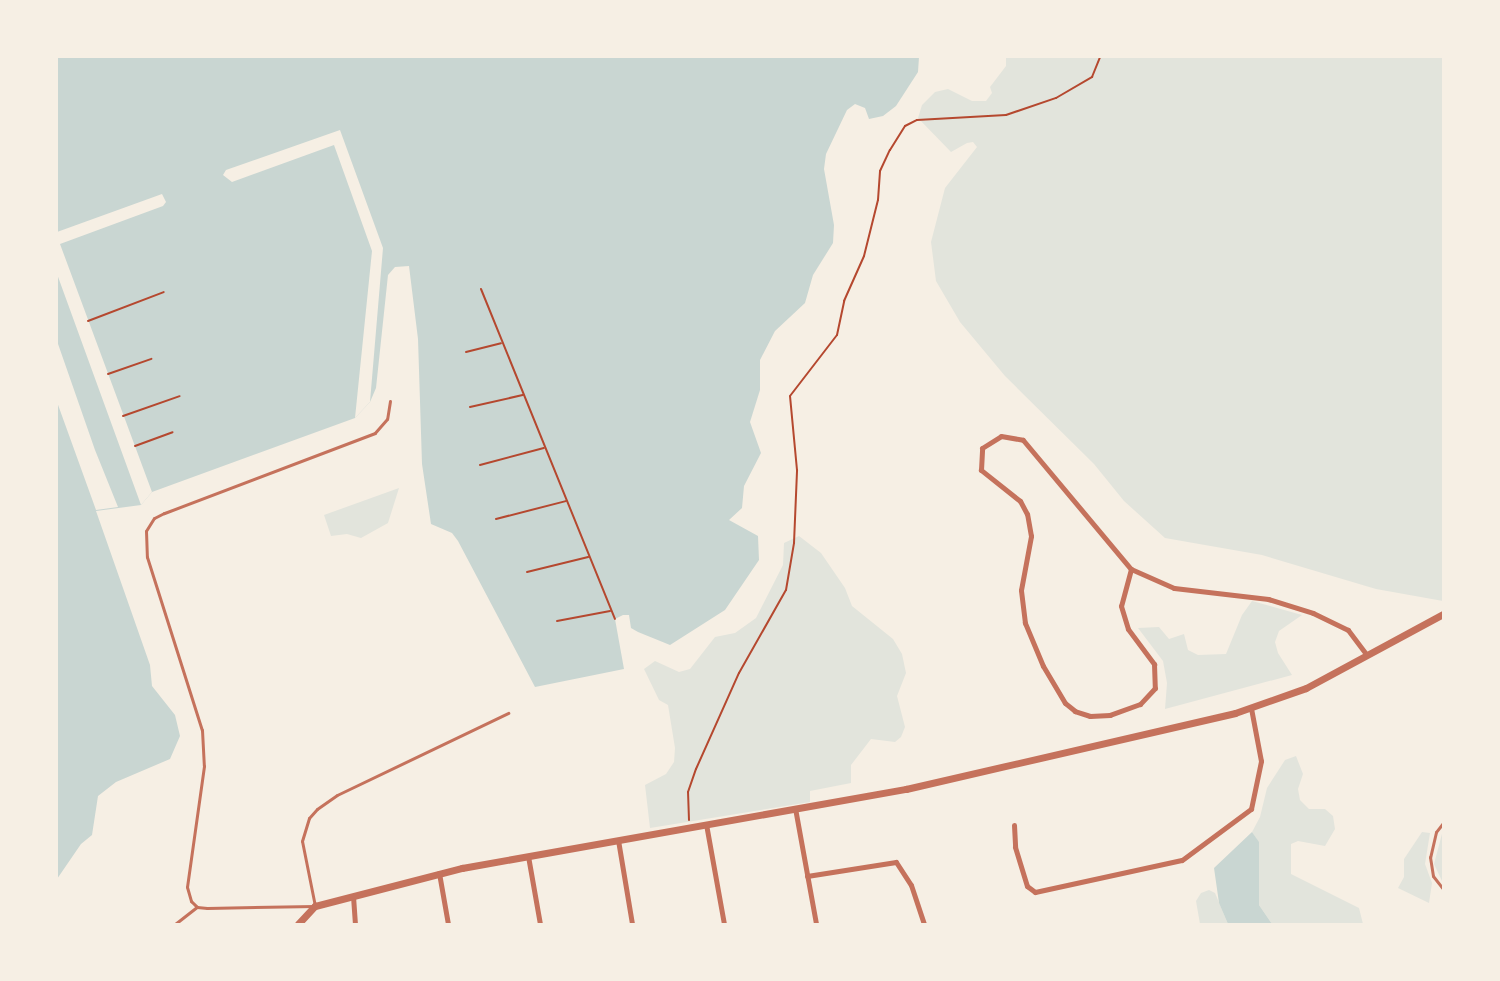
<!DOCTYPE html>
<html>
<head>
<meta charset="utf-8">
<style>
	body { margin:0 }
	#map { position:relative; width:1500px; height:981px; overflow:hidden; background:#f6efe4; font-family:Jost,sans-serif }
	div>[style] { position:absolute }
	.green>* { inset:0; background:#e2e4dc }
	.water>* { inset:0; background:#c9d6d2 }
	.pier>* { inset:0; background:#f6efe4 }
	.path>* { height:2px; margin:-1px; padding:0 1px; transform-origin:1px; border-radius:1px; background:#b5482f }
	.service>* { height:3px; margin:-1.5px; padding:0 1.5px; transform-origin:1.5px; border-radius:1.5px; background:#c5725c }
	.minor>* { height:5px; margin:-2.5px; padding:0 2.5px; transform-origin:2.5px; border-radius:2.5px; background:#c5725c }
	.tertiary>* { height:7px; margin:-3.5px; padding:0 3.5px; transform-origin:3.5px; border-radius:3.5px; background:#c5725c }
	span { translate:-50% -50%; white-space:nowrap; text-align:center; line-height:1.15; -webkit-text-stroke:4.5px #f6efe4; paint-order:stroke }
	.frame { position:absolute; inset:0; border:58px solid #f6efe4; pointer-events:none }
</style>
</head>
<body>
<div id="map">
	<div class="green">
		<div style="clip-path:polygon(1006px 57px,1443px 57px,1443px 601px,1376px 589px,1262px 555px,1165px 538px,1124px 501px,1094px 464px,1005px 376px,960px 322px,936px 281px,931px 242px,945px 188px,977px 147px,973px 142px,967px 143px,951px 152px,918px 118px,922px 105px,935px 92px,948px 89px,972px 101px,986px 101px,992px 93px,990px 87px,1006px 66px)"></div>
		<div style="clip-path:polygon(399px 488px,388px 523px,361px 538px,347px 534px,331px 536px,324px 515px)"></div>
		<div style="clip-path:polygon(799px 536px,821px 553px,845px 588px,852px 606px,893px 639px,902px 654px,906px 673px,897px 696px,905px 727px,901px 737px,895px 742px,871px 739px,851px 765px,851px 783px,810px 791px,810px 802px,650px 828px,645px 785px,666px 774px,674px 762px,675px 748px,668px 705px,659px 700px,644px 669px,655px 661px,679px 672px,690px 669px,715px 637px,735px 633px,756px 618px,783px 565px,784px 543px)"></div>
		<div style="clip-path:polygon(1252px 601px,1302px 615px,1279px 631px,1275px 642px,1278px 653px,1292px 675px,1165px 709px,1167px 683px,1163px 661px,1138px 628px,1159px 627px,1169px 639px,1184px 634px,1188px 650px,1198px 655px,1226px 654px,1242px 615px)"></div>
		<div style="clip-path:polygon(1296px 756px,1303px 774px,1298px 789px,1300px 800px,1309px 809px,1325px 809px,1333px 816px,1335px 829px,1325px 846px,1298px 841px,1291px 844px,1291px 874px,1359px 908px,1363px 924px,1272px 924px,1259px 905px,1259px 843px,1252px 832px,1260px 817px,1267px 788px,1285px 760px)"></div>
		<div style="clip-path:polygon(1443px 830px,1443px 881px,1442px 881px,1434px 864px)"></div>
		<div style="clip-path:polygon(1422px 832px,1430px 833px,1425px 864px,1432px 883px,1429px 903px,1398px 888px,1404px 877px,1404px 859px)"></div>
		<div style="clip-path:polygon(1209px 890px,1215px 893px,1228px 924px,1200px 924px,1196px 901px,1201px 893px)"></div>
	</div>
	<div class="water">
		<div style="clip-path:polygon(57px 57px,919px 57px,918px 72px,896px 106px,883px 116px,869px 119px,865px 108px,855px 104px,847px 110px,826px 154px,824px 169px,834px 225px,833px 243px,813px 275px,805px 303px,775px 331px,760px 360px,760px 390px,750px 422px,761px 453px,744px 486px,742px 508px,729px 520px,758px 536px,759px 560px,725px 610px,670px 645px,638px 632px,631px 628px,629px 615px,623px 615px,615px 619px,624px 669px,535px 687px,458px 541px,452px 533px,431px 524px,422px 464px,418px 339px,409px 266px,395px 267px,388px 275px,376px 388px,370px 402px,355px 418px,152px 492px,141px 505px,96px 511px,150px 665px,152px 686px,175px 715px,180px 736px,170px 759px,116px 782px,98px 796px,92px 835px,81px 844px,57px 879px)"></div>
		<div style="clip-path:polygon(1252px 832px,1259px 842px,1259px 905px,1272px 924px,1228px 924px,1219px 903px,1214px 868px)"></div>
	</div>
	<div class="pier">
		<div style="clip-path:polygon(340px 130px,383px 248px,370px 402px,355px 418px,372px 251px,334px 145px,232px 182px,223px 175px,226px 170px)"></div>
		<div style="clip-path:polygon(162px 194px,166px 202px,163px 206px,60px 244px,152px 492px,141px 505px,57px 274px,57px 232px)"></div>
		<div style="clip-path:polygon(57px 341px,95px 450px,118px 507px,96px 510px,57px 402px)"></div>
	</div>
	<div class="path">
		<div style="left:481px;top:289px;width:356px;rotate:67.9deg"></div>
		<div style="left:88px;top:321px;width:81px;rotate:-20.9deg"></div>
		<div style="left:466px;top:352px;width:36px;rotate:-14deg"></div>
		<div style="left:108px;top:374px;width:46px;rotate:-19.2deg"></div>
		<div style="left:470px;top:407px;width:54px;rotate:-12.8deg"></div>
		<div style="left:123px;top:416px;width:60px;rotate:-19.3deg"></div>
		<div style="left:135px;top:446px;width:40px;rotate:-20.2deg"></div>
		<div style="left:480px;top:465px;width:66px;rotate:-14.9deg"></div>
		<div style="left:496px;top:519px;width:72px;rotate:-14.4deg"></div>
		<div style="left:527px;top:572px;width:63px;rotate:-13.8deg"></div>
		<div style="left:557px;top:621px;width:54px;rotate:-10.7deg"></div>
		<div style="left:689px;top:820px;width:28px;rotate:-92deg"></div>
		<div style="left:688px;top:792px;width:24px;rotate:-71deg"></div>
		<div style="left:696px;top:769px;width:105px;rotate:-65.9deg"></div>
		<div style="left:739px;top:673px;width:95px;rotate:-60.5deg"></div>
		<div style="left:786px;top:590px;width:48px;rotate:-80.3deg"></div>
		<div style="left:794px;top:543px;width:73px;rotate:-87.6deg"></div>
		<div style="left:797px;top:470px;width:74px;rotate:-95.4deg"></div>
		<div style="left:790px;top:396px;width:77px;rotate:-52.4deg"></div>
		<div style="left:837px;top:335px;width:35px;rotate:-78deg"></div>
		<div style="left:844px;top:301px;width:49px;rotate:-66deg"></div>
		<div style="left:864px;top:256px;width:58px;rotate:-76deg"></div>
		<div style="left:878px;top:200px;width:29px;rotate:-86deg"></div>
		<div style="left:880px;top:171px;width:23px;rotate:-65deg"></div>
		<div style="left:890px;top:150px;width:28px;rotate:-58deg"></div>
		<div style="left:905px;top:126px;width:13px;rotate:-27deg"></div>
		<div style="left:917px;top:120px;width:89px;rotate:-3.2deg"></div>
		<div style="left:1006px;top:115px;width:53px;rotate:-18.8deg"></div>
		<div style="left:1056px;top:98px;width:42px;rotate:-30.3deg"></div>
		<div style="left:1092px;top:77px;width:22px;rotate:-68deg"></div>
	</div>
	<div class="service">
		<div style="left:390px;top:401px;width:18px;rotate:99deg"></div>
		<div style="left:387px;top:419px;width:18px;rotate:131deg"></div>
		<div style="left:375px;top:433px;width:226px;rotate:159.2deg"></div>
		<div style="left:164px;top:513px;width:11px;rotate:153deg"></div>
		<div style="left:154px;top:518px;width:15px;rotate:122deg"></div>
		<div style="left:146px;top:531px;width:26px;rotate:88deg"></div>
		<div style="left:147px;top:557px;width:182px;rotate:72.4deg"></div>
		<div style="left:202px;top:730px;width:36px;rotate:87deg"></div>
		<div style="left:204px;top:766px;width:122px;rotate:98deg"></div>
		<div style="left:187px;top:887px;width:15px;rotate:74deg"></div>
		<div style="left:191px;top:901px;width:8px;rotate:45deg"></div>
		<div style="left:197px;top:907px;width:10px;rotate:6deg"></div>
		<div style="left:207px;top:908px;width:108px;rotate:-1.1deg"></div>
		<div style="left:315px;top:906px;width:66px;rotate:-101.3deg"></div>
		<div style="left:302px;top:841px;width:24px;rotate:-73deg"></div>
		<div style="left:309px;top:818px;width:12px;rotate:-48deg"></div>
		<div style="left:317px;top:809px;width:24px;rotate:-35deg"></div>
		<div style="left:337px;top:795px;width:190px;rotate:-25.6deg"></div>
		<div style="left:1443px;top:823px;width:11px;rotate:128deg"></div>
		<div style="left:1436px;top:832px;width:26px;rotate:103deg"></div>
		<div style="left:1430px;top:857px;width:19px;rotate:81deg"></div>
		<div style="left:1433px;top:876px;width:16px;rotate:52deg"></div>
		<div style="left:175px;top:924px;width:28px;rotate:-38deg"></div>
	</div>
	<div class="minor">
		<div style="left:1131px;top:569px;width:38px;rotate:105deg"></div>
		<div style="left:1121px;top:606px;width:24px;rotate:73deg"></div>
		<div style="left:1128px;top:629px;width:44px;rotate:53.4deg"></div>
		<div style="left:1154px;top:664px;width:24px;rotate:88deg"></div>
		<div style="left:1155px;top:688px;width:22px;rotate:133deg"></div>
		<div style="left:1140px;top:704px;width:32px;rotate:160deg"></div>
		<div style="left:1110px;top:715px;width:20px;rotate:177deg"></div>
		<div style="left:1090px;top:716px;width:16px;rotate:-162deg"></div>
		<div style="left:1075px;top:711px;width:13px;rotate:-141deg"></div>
		<div style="left:1065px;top:703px;width:43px;rotate:-120.7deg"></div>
		<div style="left:1043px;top:666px;width:47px;rotate:-112.7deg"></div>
		<div style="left:1025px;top:623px;width:33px;rotate:-97deg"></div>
		<div style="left:1021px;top:590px;width:55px;rotate:-79.5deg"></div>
		<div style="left:1031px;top:536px;width:22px;rotate:-100deg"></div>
		<div style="left:1027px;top:514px;width:15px;rotate:-118deg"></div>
		<div style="left:1020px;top:501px;width:50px;rotate:-141.5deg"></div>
		<div style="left:981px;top:470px;width:22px;rotate:-87deg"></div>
		<div style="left:982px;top:448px;width:22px;rotate:-32deg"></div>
		<div style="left:1001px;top:436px;width:22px;rotate:10deg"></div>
		<div style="left:1023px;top:440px;width:168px;rotate:50.1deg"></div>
		<div style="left:1131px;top:569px;width:47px;rotate:23.8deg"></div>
		<div style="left:1174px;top:588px;width:95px;rotate:6.7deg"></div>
		<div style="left:1268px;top:599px;width:47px;rotate:17.3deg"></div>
		<div style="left:1313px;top:613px;width:39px;rotate:26deg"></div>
		<div style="left:1348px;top:630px;width:30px;rotate:53deg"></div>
		<div style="left:795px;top:808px;width:118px;rotate:79.7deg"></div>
		<div style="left:706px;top:824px;width:102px;rotate:79.8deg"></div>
		<div style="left:1014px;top:825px;width:22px;rotate:87deg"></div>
		<div style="left:1015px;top:847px;width:41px;rotate:72.9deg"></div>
		<div style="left:1027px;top:886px;width:10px;rotate:37deg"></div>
		<div style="left:1035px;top:892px;width:150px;rotate:-12.3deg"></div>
		<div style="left:1182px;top:860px;width:86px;rotate:-36.5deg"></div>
		<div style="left:1251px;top:809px;width:49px;rotate:-78.2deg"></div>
		<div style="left:1261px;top:761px;width:54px;rotate:-100.7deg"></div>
		<div style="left:618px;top:840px;width:85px;rotate:80.5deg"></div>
		<div style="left:528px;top:856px;width:69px;rotate:80deg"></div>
		<div style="left:439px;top:873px;width:52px;rotate:80deg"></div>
		<div style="left:807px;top:876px;width:90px;rotate:-8.9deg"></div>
		<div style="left:896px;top:862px;width:27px;rotate:57deg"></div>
		<div style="left:911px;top:885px;width:41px;rotate:71.6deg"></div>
		<div style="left:353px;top:896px;width:28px;rotate:86deg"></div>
	</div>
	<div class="tertiary">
		<div style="left:298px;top:924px;width:25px;rotate:-47deg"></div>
		<div style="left:315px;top:906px;width:152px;rotate:-14.5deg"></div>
		<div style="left:462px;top:868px;width:451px;rotate:-10.1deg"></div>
		<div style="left:906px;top:789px;width:338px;rotate:-13deg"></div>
		<div style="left:1235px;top:713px;width:75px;rotate:-19.4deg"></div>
		<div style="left:1306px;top:688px;width:156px;rotate:-28.4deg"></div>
	</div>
	<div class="frame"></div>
</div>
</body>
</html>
